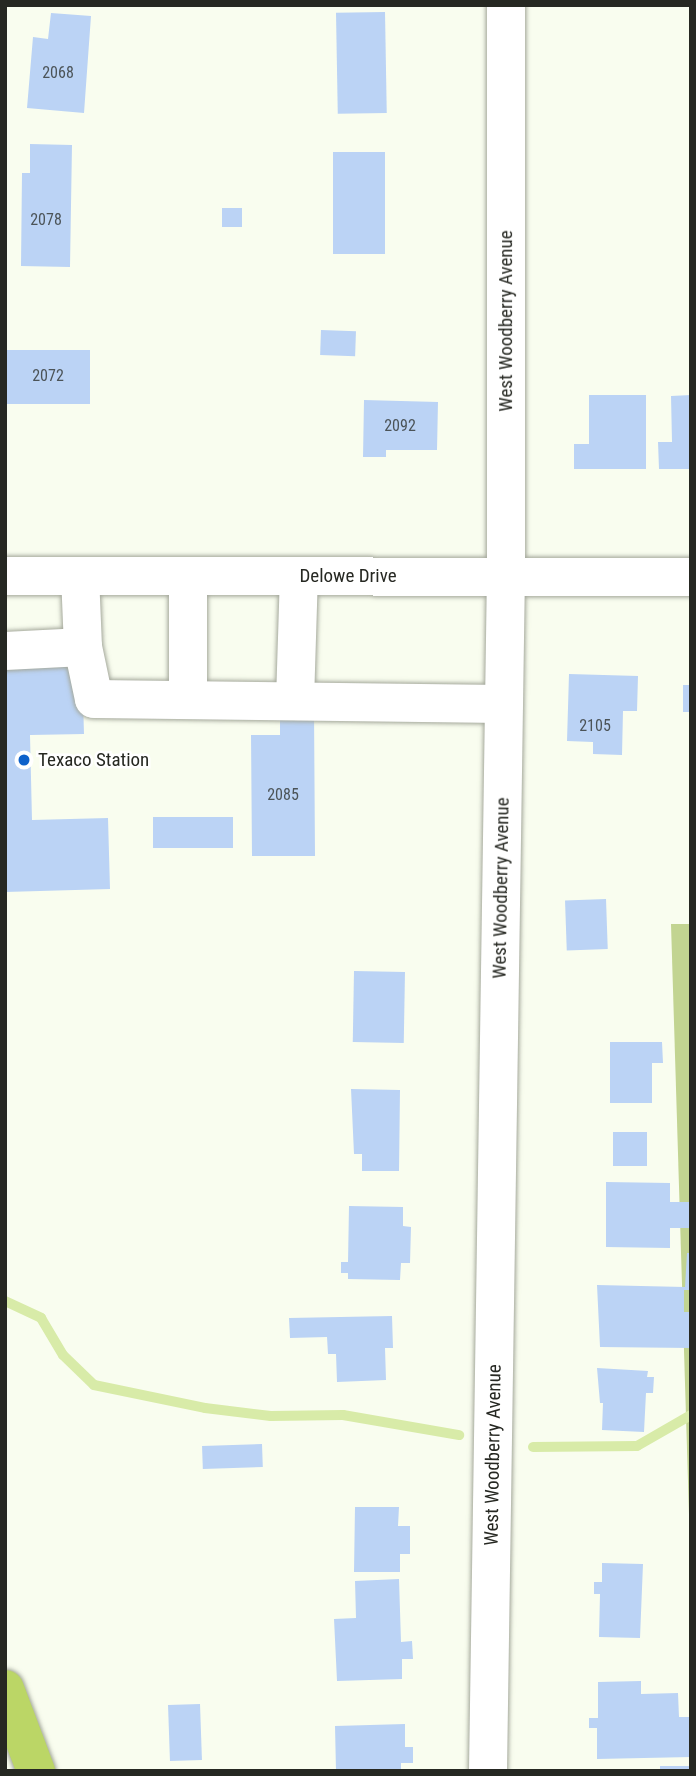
<!DOCTYPE html>
<html>
<head>
<meta charset="utf-8">
<style>
	body { margin:0 }
	#map { position:relative; width:696px; height:1776px; overflow:hidden; background:#f9fdef; font-family:"Roboto Condensed",sans-serif }
	div>[style] { position:absolute }
	.forest>* { inset:0; background:#c2d491 }
	.stream>* { height:10px; margin:-5px; padding:0 5px; transform-origin:5px; border-radius:5px; background:#d8eba8 }
	.building>* { inset:0; background:#bbd3f5; transform-origin:0 0 }
	.roads { filter:drop-shadow(0 0 2px #a5a99c) drop-shadow(0 0 2px #a5a99c) }
	.minor>* { height:38px; margin:-19px; padding:0 19px; transform-origin:19px; border-radius:19px; background:#fff }
	.highway>* { height:38px; margin:-19px; padding:0 19px; transform-origin:19px; border-radius:19px; background:#bbd666 }
	.dots>* { width:19px; height:19px; translate:-50% -50%; box-sizing:border-box; border:4px solid #fff; border-radius:50% }
	span { translate:-50% -50%; white-space:nowrap; text-align:center; line-height:1.15; -webkit-text-stroke:5px #fff; paint-order:stroke }
	.number-label { font-size:16px; color:#4b5357 }
	.number-label span { -webkit-text-stroke-width:0 }
	.street-label { font-size:19px; color:#262822 }
	.poi-label { font-size:19px; color:#262822 }
	.left { translate:0 -50%; text-align:left }
	.frame { position:absolute; inset:0; border:7px solid #262822; pointer-events:none }
</style>
</head>
<body>
<div id="map">
	<div class="forest">
		<div style="clip-path:polygon(671px 924px,691px 924px,691px 1580px)"></div>
	</div>
	<div class="stream">
		<div style="left:5px;top:1301px;width:40px;rotate:25deg"></div>
		<div style="left:41px;top:1318px;width:43px;rotate:59.3deg"></div>
		<div style="left:63px;top:1355px;width:43px;rotate:44.1deg"></div>
		<div style="left:94px;top:1385px;width:113px;rotate:11.7deg"></div>
		<div style="left:205px;top:1408px;width:66px;rotate:6.9deg"></div>
		<div style="left:271px;top:1416px;width:72px;rotate:-0.8deg"></div>
		<div style="left:343px;top:1415px;width:118px;rotate:9.8deg"></div>
		<div style="left:533px;top:1447px;width:104px;rotate:-0.6deg"></div>
		<div style="left:637px;top:1446px;width:62px;rotate:-29.9deg"></div>
	</div>
	<div class="building">
		<div style="left:385px;top:12px;width:101px;height:49px;rotate:89deg"></div>
		<div style="clip-path:polygon(51px 13px,91px 16px,84px 113px,27px 108px,33px 37px,48px 39px)"></div>
		<div style="clip-path:polygon(30px 144px,72px 145px,70px 267px,21px 266px,22px 173px,30px 173px)"></div>
		<div style="left:333px;top:152px;width:52px;height:102px"></div>
		<div style="left:222px;top:208px;width:20px;height:19px"></div>
		<div style="left:321px;top:330px;width:35px;height:25px;rotate:2deg"></div>
		<div style="left:5px;top:350px;width:85px;height:54px"></div>
		<div style="clip-path:polygon(589px 395px,646px 395px,646px 469px,574px 469px,574px 444px,589px 444px)"></div>
		<div style="clip-path:polygon(691px 395px,691px 469px,659px 469px,658px 442px,672px 442px,671px 396px)"></div>
		<div style="clip-path:polygon(364px 400px,438px 402px,437px 450px,386px 450px,386px 457px,363px 457px)"></div>
		<div style="clip-path:polygon(82px 665px,84px 734px,30px 735px,32px 820px,108px 818px,110px 889px,5px 892px,5px 667px)"></div>
		<div style="clip-path:polygon(569px 674px,638px 676px,637px 711px,623px 711px,622px 755px,593px 754px,593px 742px,567px 741px)"></div>
		<div style="left:683px;top:685px;width:8px;height:27px"></div>
		<div style="clip-path:polygon(280px 709px,314px 709px,315px 856px,252px 856px,251px 735px,280px 735px)"></div>
		<div style="left:153px;top:817px;width:80px;height:31px"></div>
		<div style="left:606px;top:899px;width:50px;height:41px;rotate:88deg"></div>
		<div style="left:354px;top:971px;width:51px;height:71px;rotate:1deg"></div>
		<div style="clip-path:polygon(610px 1042px,662px 1042px,663px 1063px,652px 1063px,652px 1103px,610px 1103px)"></div>
		<div style="clip-path:polygon(351px 1089px,400px 1090px,399px 1171px,362px 1171px,362px 1154px,354px 1154px)"></div>
		<div style="left:613px;top:1132px;width:34px;height:34px"></div>
		<div style="clip-path:polygon(606px 1182px,670px 1183px,670px 1202px,691px 1202px,691px 1228px,670px 1228px,670px 1248px,606px 1247px)"></div>
		<div style="clip-path:polygon(349px 1206px,403px 1207px,403px 1226px,411px 1227px,410px 1263px,401px 1263px,400px 1280px,348px 1279px,348px 1273px,341px 1273px,341px 1262px,348px 1262px)"></div>
		<div style="clip-path:polygon(687px 1253px,691px 1253px,691px 1290px,684px 1290px,684px 1312px,691px 1312px,691px 1348px,600px 1347px,597px 1285px,685px 1287px)"></div>
		<div style="clip-path:polygon(392px 1316px,393px 1348px,385px 1348px,386px 1380px,337px 1382px,336px 1354px,328px 1354px,327px 1337px,290px 1338px,289px 1318px)"></div>
		<div style="clip-path:polygon(597px 1368px,648px 1371px,647px 1377px,654px 1377px,653px 1393px,646px 1393px,644px 1432px,602px 1430px,603px 1403px,600px 1403px)"></div>
		<div style="left:262px;top:1444px;width:23px;height:60px;rotate:88deg"></div>
		<div style="clip-path:polygon(355px 1507px,399px 1507px,398px 1526px,410px 1526px,410px 1554px,400px 1554px,400px 1572px,354px 1572px)"></div>
		<div style="clip-path:polygon(602px 1563px,643px 1564px,640px 1638px,599px 1637px,600px 1594px,594px 1594px,594px 1582px,602px 1582px)"></div>
		<div style="clip-path:polygon(399px 1579px,401px 1642px,412px 1641px,413px 1659px,402px 1659px,402px 1679px,337px 1681px,334px 1619px,356px 1618px,355px 1581px)"></div>
		<div style="clip-path:polygon(641px 1681px,641px 1694px,678px 1693px,679px 1717px,691px 1717px,691px 1757px,597px 1759px,597px 1728px,589px 1728px,589px 1718px,598px 1718px,598px 1682px)"></div>
		<div style="left:200px;top:1704px;width:56px;height:32px;rotate:88deg"></div>
		<div style="clip-path:polygon(405px 1724px,405px 1747px,413px 1747px,413px 1763px,401px 1763px,401px 1771px,336px 1771px,335px 1726px)"></div>
		<div style="left:660px;top:1766px;width:31px;height:5px"></div>
	</div>
	<div class="roads">
		<div class="minor">
			<div style="left:5px;top:576px;width:686px;rotate:0.08deg"></div>
			<div style="left:188px;top:576px;width:124px;rotate:90deg"></div>
			<div style="left:83px;top:647px;width:53px;rotate:78.1deg"></div>
			<div style="left:94px;top:699px;width:410px;rotate:0.7deg"></div>
			<div style="left:5px;top:651px;width:78px;rotate:-2.9deg"></div>
			<div style="left:83px;top:647px;width:71px;rotate:-92.4deg"></div>
			<div style="left:295px;top:701px;width:125px;rotate:-88.2deg"></div>
			<div style="left:488px;top:1771px;width:1195px;rotate:-89.14deg"></div>
			<div style="left:506px;top:576px;width:571px;rotate:-90deg"></div>
		</div>
		<div class="highway">
			<div style="left:5px;top:1689px;width:88px;rotate:69.3deg"></div>
		</div>
	</div>
	<div class="dots">
		<div style="left:24px;top:760px;background:#0d61ca"></div>
	</div>
	<div class="number-label">
		<span style="left:58px;top:73px">2068</span>
		<span style="left:46px;top:220px">2078</span>
		<span style="left:48px;top:376px">2072</span>
		<span style="left:400px;top:426px">2092</span>
		<span style="left:595px;top:726px">2105</span>
		<span style="left:283px;top:795px">2085</span>
	</div>
	<div class="street-label">
		<span style="left:506px;top:321px;rotate:-90deg">West Woodberry Avenue</span>
		<span style="left:348px;top:576px">Delowe Drive</span>
		<span style="left:501px;top:888px;rotate:-89deg">West Woodberry Avenue</span>
		<span style="left:493px;top:1455px;rotate:-89deg">West Woodberry Avenue</span>
	</div>
	<div class="poi-label">
		<span class="left" style="left:38px;top:760px">Texaco Station</span>
	</div>
	<div class="frame"></div>
</div>
</body>
</html>
